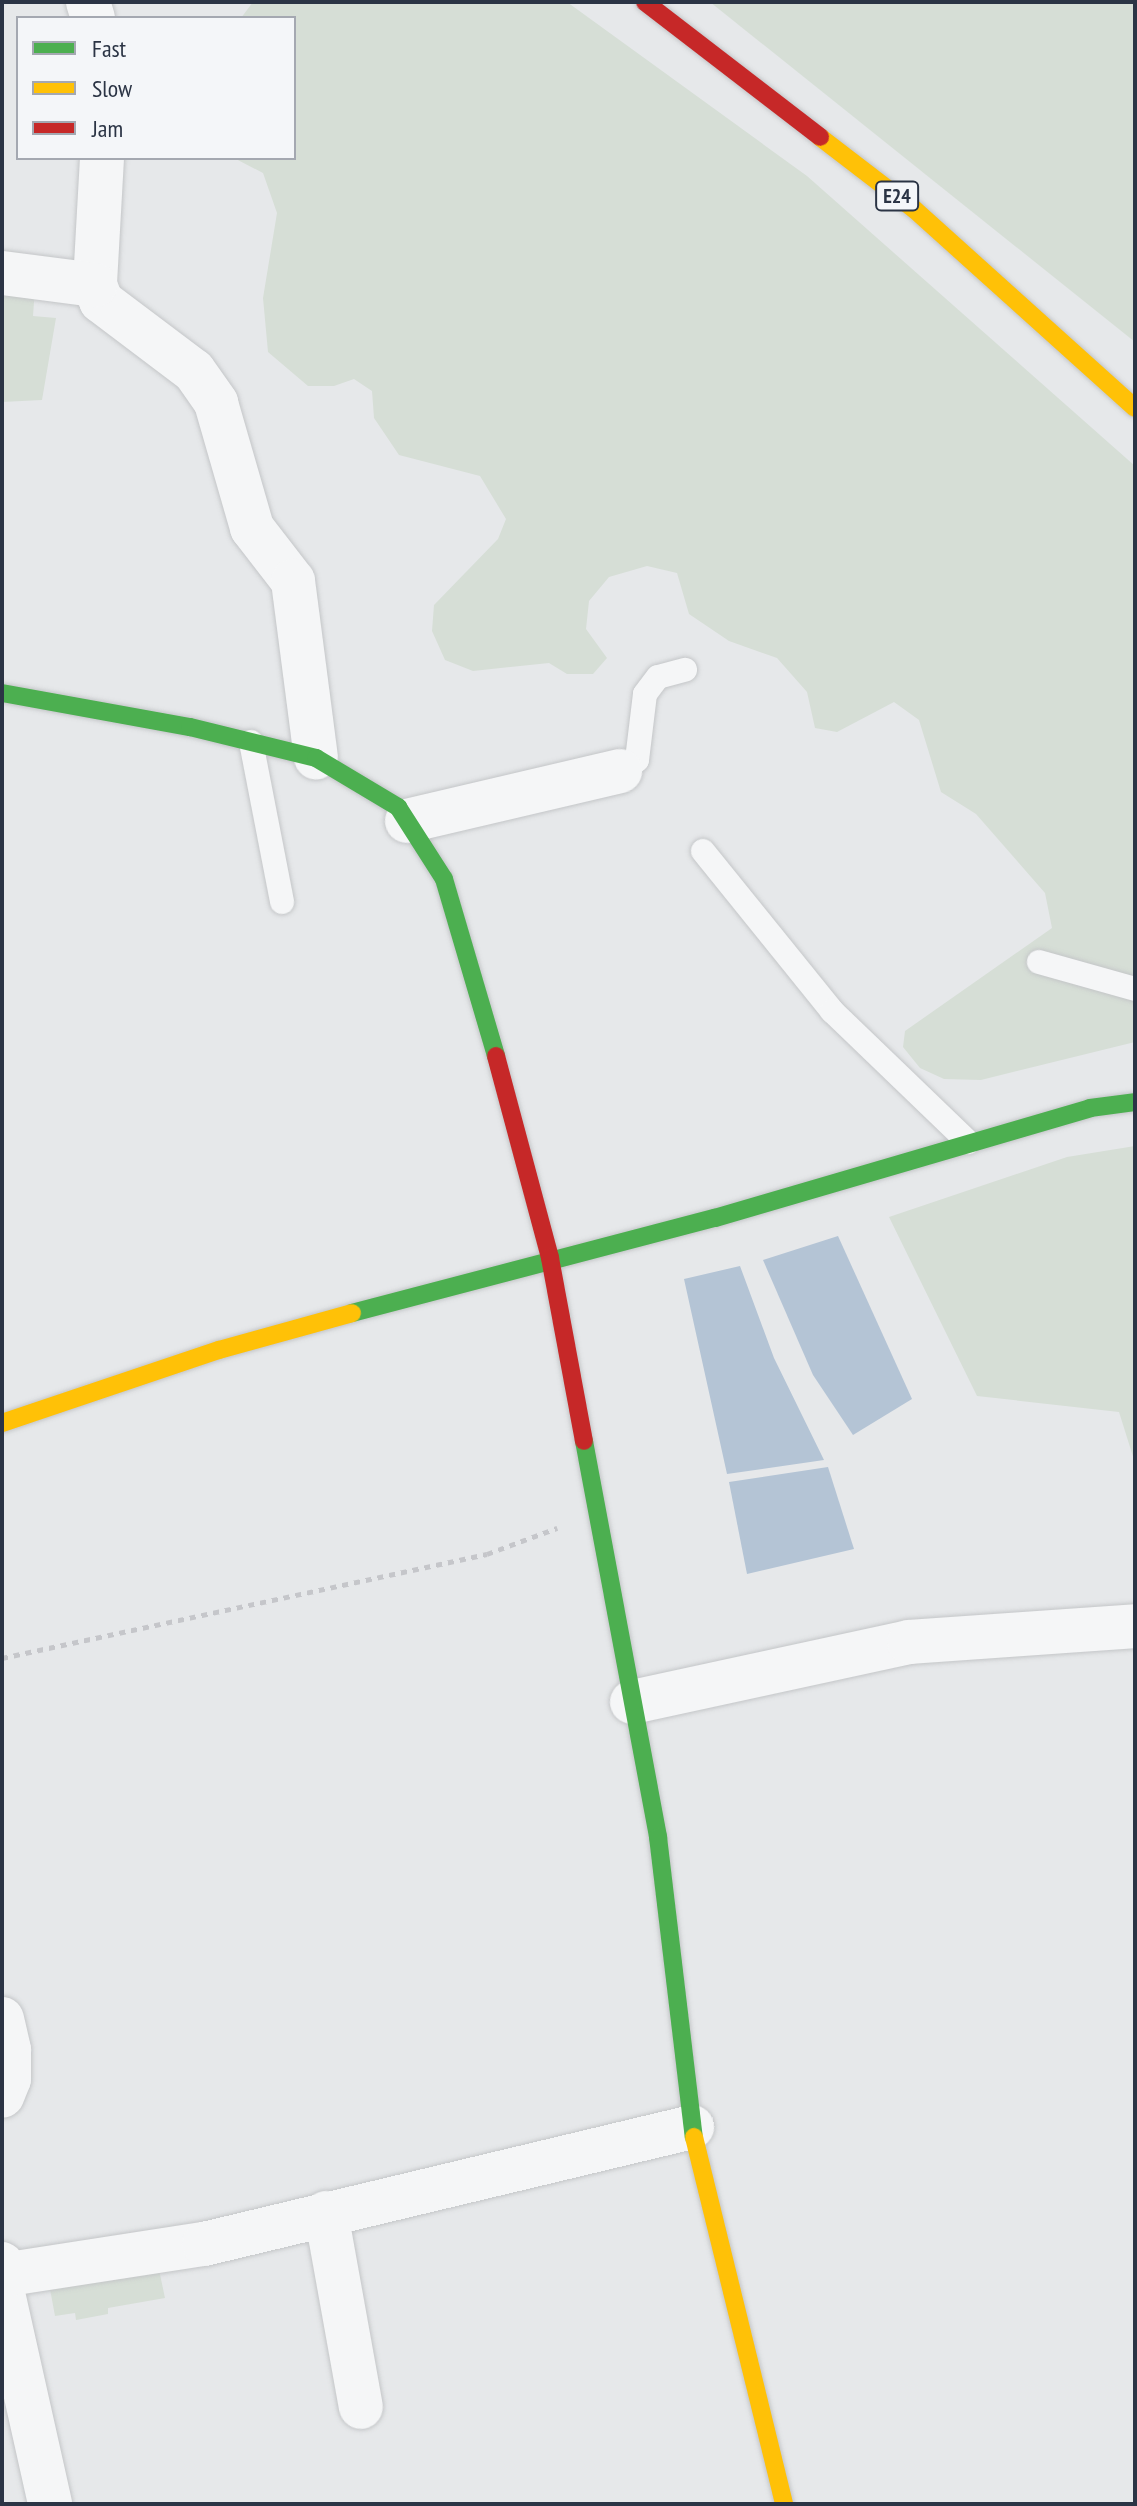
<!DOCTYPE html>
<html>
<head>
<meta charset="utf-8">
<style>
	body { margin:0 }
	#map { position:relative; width:1137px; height:2506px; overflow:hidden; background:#e6e8ea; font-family:"PT Sans Narrow",sans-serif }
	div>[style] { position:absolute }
	.green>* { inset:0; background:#d6ded6 }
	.water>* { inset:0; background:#b4c4d5 }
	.path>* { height:5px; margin-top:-2.5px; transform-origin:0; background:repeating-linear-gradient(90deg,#c5c6ca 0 6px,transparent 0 12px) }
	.roads { filter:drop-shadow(0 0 2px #c4c6c8) drop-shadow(0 0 2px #c4c6c8) }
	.lane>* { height:24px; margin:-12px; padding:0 12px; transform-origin:12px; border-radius:12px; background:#f5f6f7 }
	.street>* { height:44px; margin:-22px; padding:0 22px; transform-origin:22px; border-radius:22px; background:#f5f6f7 }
	.fast>* { height:18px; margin:-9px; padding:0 9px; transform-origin:9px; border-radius:9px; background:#4caf50 }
	.slow>* { height:18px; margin:-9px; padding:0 9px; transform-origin:9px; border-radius:9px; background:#ffc107 }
	.jam>* { height:18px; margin:-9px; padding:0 9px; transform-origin:9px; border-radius:9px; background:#c62828 }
	span { translate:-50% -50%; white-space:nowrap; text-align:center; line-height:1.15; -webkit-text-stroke:6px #f4f6f9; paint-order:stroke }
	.shield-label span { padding:2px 6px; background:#f4f6f9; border:2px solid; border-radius:6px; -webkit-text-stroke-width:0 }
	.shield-label { font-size:20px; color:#2b3445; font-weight:700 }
	.frame { position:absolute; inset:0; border:4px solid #2b3445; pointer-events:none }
	.legend { position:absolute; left:16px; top:16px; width:280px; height:144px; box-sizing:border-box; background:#f4f6f9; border:2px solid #a4a8b1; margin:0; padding:10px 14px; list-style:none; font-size:24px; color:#2b3445 }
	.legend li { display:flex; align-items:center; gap:16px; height:40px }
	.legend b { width:40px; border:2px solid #a4a8b1 }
</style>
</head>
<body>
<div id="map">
	<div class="green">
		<div style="clip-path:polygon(253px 2px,567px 2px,807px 176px,1135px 466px,1135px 1042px,981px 1080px,944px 1079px,920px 1068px,903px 1047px,905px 1031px,1052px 928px,1045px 893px,976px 814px,941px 792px,919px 720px,894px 702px,837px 732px,815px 728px,807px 692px,777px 658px,729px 641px,689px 614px,677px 573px,647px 566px,609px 577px,589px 601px,586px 629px,607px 658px,593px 674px,567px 674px,549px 663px,473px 671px,445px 660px,432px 631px,434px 605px,498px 539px,506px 519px,480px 476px,399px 455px,374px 418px,372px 391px,354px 379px,334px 386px,308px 386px,268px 352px,263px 298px,277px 213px,263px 173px,234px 158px,294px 158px,294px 18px,241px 18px)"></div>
		<div style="clip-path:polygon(710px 2px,1135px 2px,1135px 342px)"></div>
		<div style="clip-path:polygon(2px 287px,35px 288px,33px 316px,56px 318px,42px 400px,2px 402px)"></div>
		<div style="clip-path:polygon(1135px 1146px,1135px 1463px,1119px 1412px,977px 1396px,889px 1217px,1067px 1157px)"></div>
		<div style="clip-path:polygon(158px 2265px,165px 2298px,108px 2308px,108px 2314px,76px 2320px,75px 2313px,55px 2316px,48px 2278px)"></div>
	</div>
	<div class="water">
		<div style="clip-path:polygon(838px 1236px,912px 1399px,853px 1435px,813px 1375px,763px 1260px)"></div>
		<div style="clip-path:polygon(740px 1266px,774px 1358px,824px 1460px,727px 1474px,684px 1279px)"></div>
		<div style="clip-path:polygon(828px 1467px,854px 1549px,747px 1574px,729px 1482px)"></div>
	</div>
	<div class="path">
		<div style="left:2px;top:1658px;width:496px;rotate:-12.1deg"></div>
		<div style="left:487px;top:1554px;width:75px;rotate:-20.4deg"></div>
	</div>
	<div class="roads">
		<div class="lane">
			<div style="left:251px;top:742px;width:163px;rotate:79deg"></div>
			<div style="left:620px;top:771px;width:20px;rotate:-33deg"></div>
			<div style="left:637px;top:760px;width:66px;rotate:-83.1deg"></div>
			<div style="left:645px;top:694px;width:21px;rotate:-53deg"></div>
			<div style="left:658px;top:677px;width:28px;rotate:-15deg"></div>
			<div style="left:703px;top:851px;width:206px;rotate:51.1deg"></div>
			<div style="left:832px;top:1011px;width:189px;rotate:43.9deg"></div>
			<div style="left:1039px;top:962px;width:100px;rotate:15.7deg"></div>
		</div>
		<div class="street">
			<div style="left:88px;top:2px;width:17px;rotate:73deg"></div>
			<div style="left:102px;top:158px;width:127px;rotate:93.2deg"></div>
			<div style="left:95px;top:285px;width:17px;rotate:69deg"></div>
			<div style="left:101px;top:301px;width:116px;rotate:37deg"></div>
			<div style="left:194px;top:371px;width:39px;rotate:55deg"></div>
			<div style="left:216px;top:403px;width:130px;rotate:73.9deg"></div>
			<div style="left:252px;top:528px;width:67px;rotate:52.3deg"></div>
			<div style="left:293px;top:581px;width:178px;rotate:82.6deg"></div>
			<div style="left:2px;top:273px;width:94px;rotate:7.4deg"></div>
			<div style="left:407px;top:821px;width:219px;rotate:-13.2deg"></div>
			<div style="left:632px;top:1702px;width:283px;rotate:-12.2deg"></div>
			<div style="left:909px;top:1642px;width:227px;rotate:-4deg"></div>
			<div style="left:2px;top:2019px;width:32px;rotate:77deg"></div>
			<div style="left:9px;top:2050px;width:29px;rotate:90deg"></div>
			<div style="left:9px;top:2079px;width:18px;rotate:112deg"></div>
			<div style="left:326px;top:2213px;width:197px;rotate:79.8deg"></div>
			<div style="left:2px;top:2264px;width:29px;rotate:88deg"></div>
			<div style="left:3px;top:2293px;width:216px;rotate:77.4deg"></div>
			<div style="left:3px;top:2275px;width:203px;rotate:-8.8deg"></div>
			<div style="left:204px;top:2244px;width:502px;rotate:-13.48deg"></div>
		</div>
		<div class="fast">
			<div style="left:2px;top:693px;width:191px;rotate:10.3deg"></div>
			<div style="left:190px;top:727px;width:130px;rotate:13.8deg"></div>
			<div style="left:316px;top:758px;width:96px;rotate:30.9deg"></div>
			<div style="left:398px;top:807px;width:85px;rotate:57.4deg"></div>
			<div style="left:444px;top:879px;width:184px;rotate:73.6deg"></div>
			<div style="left:352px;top:1313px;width:375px;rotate:-14.7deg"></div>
			<div style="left:715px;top:1218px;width:391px;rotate:-16.3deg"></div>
			<div style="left:1090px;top:1108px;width:45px;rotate:-7.6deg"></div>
			<div style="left:584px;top:1441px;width:403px;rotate:79.4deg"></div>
			<div style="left:658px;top:1837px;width:302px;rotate:83.2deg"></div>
		</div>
		<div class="slow">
			<div style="left:820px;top:137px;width:118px;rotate:37.5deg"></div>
			<div style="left:914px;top:209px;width:297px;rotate:42deg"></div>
			<div style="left:2px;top:1423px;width:229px;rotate:-18.6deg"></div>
			<div style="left:219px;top:1350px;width:138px;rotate:-15.5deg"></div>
			<div style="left:694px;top:2137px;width:378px;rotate:76.2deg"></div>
		</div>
		<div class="jam">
			<div style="left:645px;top:2px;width:221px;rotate:37.6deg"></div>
			<div style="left:496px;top:1056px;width:209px;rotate:75deg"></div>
			<div style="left:550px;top:1258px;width:186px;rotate:79.5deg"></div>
		</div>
	</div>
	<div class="shield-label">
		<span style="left:897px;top:196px">E24</span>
	</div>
	<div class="frame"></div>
	<ul class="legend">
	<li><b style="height:10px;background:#4caf50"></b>Fast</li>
	<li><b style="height:10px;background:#ffc107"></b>Slow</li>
	<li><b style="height:10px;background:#c62828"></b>Jam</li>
	</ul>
</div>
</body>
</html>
